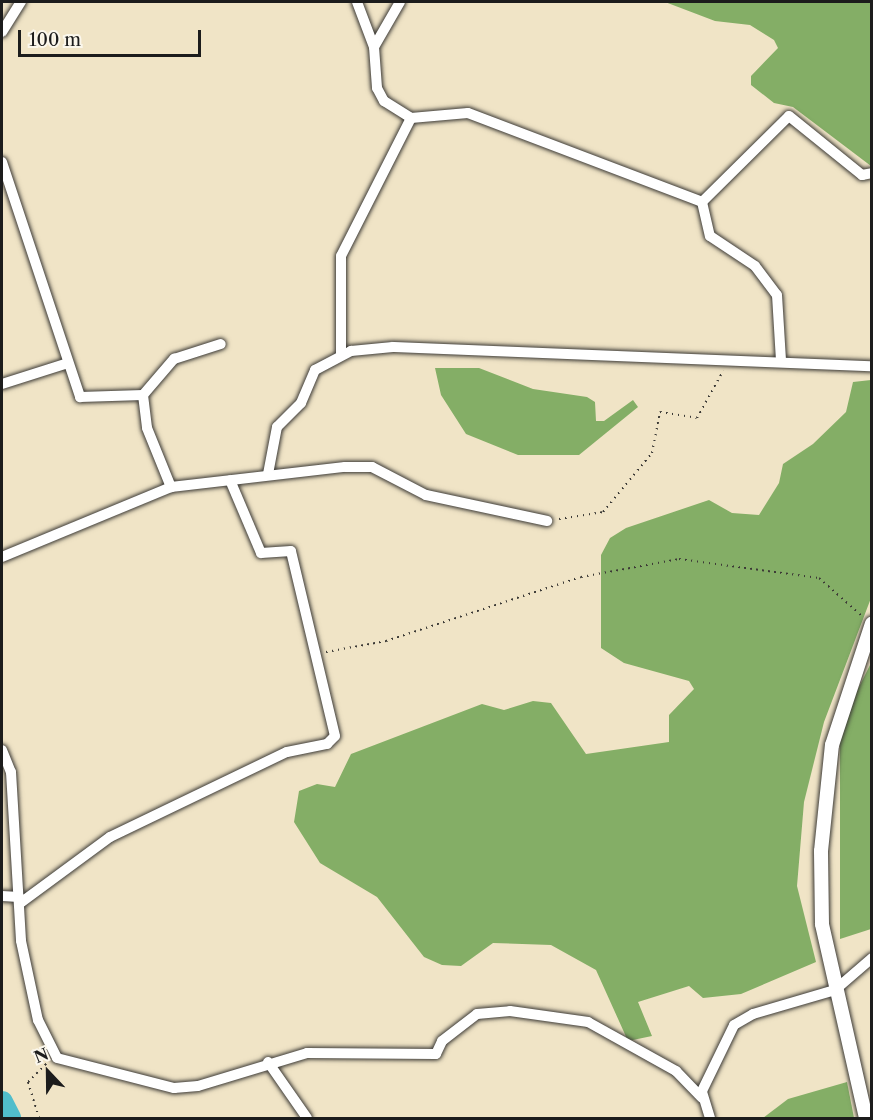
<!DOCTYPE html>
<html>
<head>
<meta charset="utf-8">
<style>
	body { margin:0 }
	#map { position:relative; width:873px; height:1120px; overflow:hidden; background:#f0e4c6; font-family:"Libre Caslon Text",serif }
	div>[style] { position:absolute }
	.forest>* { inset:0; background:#84ae66 }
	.river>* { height:22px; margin:-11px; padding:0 11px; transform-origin:11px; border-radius:11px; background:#51bdcb }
	.path>* { height:2px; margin-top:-1px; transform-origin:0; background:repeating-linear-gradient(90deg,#3c3a36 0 1.5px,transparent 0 6px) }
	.roads { filter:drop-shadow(0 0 2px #3c3a36) drop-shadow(0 0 2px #3c3a36) }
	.minor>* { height:10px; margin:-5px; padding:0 5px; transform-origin:5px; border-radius:5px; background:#fff }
	.tertiary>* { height:14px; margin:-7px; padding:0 7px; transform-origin:7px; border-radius:7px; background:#fff }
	span { translate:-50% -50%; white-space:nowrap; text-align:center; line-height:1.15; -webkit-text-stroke:5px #fbf7ec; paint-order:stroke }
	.frame { position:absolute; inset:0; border:3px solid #1c1c1c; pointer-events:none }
	.north { position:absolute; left:18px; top:1042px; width:60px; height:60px; -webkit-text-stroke:4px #fbf7ec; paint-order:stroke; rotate:338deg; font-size:16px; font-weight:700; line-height:24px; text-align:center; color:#1c1c1c }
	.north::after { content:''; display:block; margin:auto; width:21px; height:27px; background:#1c1c1c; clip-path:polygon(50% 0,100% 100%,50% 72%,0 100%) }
	.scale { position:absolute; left:18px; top:30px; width:183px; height:27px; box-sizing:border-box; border:3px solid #1c1c1c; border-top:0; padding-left:8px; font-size:18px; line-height:21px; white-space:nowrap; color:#1c1c1c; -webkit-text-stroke:4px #fbf7ec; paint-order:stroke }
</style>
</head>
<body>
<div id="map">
	<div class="forest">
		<div style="clip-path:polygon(665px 2px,871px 2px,871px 166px,793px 107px,774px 103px,751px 85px,751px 76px,778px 48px,774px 40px,750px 25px,715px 21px)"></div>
		<div style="clip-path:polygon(435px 368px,479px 368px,533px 389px,587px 397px,595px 402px,596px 421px,604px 421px,633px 400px,638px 407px,579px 455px,518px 455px,466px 434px,441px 395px)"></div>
		<div style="clip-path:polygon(871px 380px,871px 598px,824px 722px,804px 802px,797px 886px,816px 962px,741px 994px,703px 998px,689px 986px,638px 1002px,652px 1036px,628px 1041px,596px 970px,551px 945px,493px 943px,461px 966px,442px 965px,424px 957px,377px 897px,320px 863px,294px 822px,299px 791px,317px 784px,335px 787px,351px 754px,482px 704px,504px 710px,533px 701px,551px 703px,586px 754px,669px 742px,669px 715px,694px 689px,689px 681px,624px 663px,601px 648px,601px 555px,610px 538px,626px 528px,709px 500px,732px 513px,759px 515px,779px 483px,783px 464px,813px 444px,846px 412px,853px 382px)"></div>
		<div style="clip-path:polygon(871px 663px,871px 929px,840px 939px,840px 725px)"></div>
		<div style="clip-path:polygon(847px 1082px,854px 1118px,763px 1118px,788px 1099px)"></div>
	</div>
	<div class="river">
		<div style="left:2px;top:1102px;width:18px;rotate:63deg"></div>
	</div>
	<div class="path">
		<div style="left:559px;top:519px;width:45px;rotate:-9deg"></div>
		<div style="left:603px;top:512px;width:77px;rotate:-50.3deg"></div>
		<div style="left:652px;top:453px;width:42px;rotate:-79deg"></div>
		<div style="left:660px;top:412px;width:37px;rotate:9deg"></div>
		<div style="left:697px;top:418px;width:54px;rotate:-61deg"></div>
		<div style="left:326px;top:652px;width:61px;rotate:-10.4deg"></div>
		<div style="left:386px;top:641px;width:205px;rotate:-18.2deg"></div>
		<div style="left:581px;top:577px;width:100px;rotate:-10.4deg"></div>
		<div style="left:679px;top:559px;width:141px;rotate:7.7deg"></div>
		<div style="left:819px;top:578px;width:57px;rotate:41.5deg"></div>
		<div style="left:39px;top:1118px;width:38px;rotate:-107deg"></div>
		<div style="left:28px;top:1082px;width:27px;rotate:-45deg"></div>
	</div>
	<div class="roads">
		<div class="minor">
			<div style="left:357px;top:2px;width:48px;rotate:69.3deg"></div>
			<div style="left:374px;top:47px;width:41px;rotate:85.8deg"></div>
			<div style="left:377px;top:88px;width:15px;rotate:62deg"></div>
			<div style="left:384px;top:101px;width:32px;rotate:32deg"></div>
			<div style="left:411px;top:118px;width:57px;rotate:-5deg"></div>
			<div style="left:468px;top:113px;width:250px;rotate:20.8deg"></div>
			<div style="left:2px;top:32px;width:36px;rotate:-58deg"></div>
			<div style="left:374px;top:47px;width:52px;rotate:-60deg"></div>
			<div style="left:2px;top:162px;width:248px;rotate:71.6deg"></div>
			<div style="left:80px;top:397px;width:63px;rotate:-1.8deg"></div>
			<div style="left:143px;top:395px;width:33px;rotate:83deg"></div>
			<div style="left:147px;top:428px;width:64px;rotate:67.9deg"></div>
			<div style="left:702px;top:202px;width:122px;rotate:-44.7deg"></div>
			<div style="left:789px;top:116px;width:94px;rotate:38.9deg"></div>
			<div style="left:862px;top:175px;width:10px;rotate:-11deg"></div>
			<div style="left:702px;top:202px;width:35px;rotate:77deg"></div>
			<div style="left:710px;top:236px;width:54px;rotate:33.7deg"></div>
			<div style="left:755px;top:266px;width:36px;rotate:53deg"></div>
			<div style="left:777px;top:295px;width:66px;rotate:86.5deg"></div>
			<div style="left:341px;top:355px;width:99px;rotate:-90deg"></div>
			<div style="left:341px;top:256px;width:155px;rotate:-63.1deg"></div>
			<div style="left:2px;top:384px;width:66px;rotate:-17.6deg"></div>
			<div style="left:143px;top:395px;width:48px;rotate:-49.3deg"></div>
			<div style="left:174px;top:359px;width:49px;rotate:-17.7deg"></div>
			<div style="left:268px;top:474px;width:48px;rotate:-79.2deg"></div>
			<div style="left:277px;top:427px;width:34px;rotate:-45deg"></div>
			<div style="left:301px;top:403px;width:36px;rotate:-67deg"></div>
			<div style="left:315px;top:370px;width:41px;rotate:-27.8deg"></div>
			<div style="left:351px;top:351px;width:42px;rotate:-5.4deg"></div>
			<div style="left:393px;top:347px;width:479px;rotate:2.3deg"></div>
			<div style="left:2px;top:557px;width:183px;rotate:-22.5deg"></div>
			<div style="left:171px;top:487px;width:175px;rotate:-6.6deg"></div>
			<div style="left:345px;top:467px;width:27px"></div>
			<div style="left:372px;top:467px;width:61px;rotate:27.4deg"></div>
			<div style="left:426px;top:495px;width:124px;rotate:12.1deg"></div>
			<div style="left:2px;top:750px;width:24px;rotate:68deg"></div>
			<div style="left:11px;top:772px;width:169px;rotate:86.6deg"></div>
			<div style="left:21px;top:941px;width:81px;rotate:77.9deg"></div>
			<div style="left:38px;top:1020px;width:42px;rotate:63.4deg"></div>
			<div style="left:57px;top:1058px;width:121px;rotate:14.4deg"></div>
			<div style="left:174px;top:1088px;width:24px;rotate:-5deg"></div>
			<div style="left:198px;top:1086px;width:114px;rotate:-16.8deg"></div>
			<div style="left:307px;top:1053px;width:129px;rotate:0.4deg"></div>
			<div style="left:436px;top:1054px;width:14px;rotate:-65deg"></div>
			<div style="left:442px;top:1041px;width:44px;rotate:-37.6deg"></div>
			<div style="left:477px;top:1014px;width:33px;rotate:-5deg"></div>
			<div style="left:510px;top:1011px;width:79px;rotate:8deg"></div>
			<div style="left:588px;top:1022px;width:101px;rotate:29.1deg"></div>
			<div style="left:676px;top:1071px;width:37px;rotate:46deg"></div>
			<div style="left:2px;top:896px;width:17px;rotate:3deg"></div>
			<div style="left:19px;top:904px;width:113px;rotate:-36.4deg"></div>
			<div style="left:110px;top:837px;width:196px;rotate:-25.7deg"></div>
			<div style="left:287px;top:752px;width:41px;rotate:-11.3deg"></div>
			<div style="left:327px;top:744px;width:11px;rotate:-45deg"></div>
			<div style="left:335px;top:736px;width:190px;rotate:-103.4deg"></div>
			<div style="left:291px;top:551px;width:30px;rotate:176deg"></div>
			<div style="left:261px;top:553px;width:79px;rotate:-113deg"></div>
			<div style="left:268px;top:1062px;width:68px;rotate:55.1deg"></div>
			<div style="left:710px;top:1118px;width:28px;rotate:-107deg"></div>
			<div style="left:702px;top:1091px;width:73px;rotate:-64.1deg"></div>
			<div style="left:734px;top:1025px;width:22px;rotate:-30deg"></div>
			<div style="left:753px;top:1014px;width:85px;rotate:-16.3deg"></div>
			<div style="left:835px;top:990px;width:49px;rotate:-40.9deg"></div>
		</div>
		<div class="tertiary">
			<div style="left:866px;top:1118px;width:199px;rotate:-102.8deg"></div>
			<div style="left:822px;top:924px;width:73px;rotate:-90.8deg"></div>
			<div style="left:821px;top:851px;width:107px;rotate:-84.1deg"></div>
			<div style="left:832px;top:745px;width:128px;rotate:-71.8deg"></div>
		</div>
	</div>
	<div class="frame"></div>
	<div class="north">N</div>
	<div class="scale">100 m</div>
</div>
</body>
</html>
